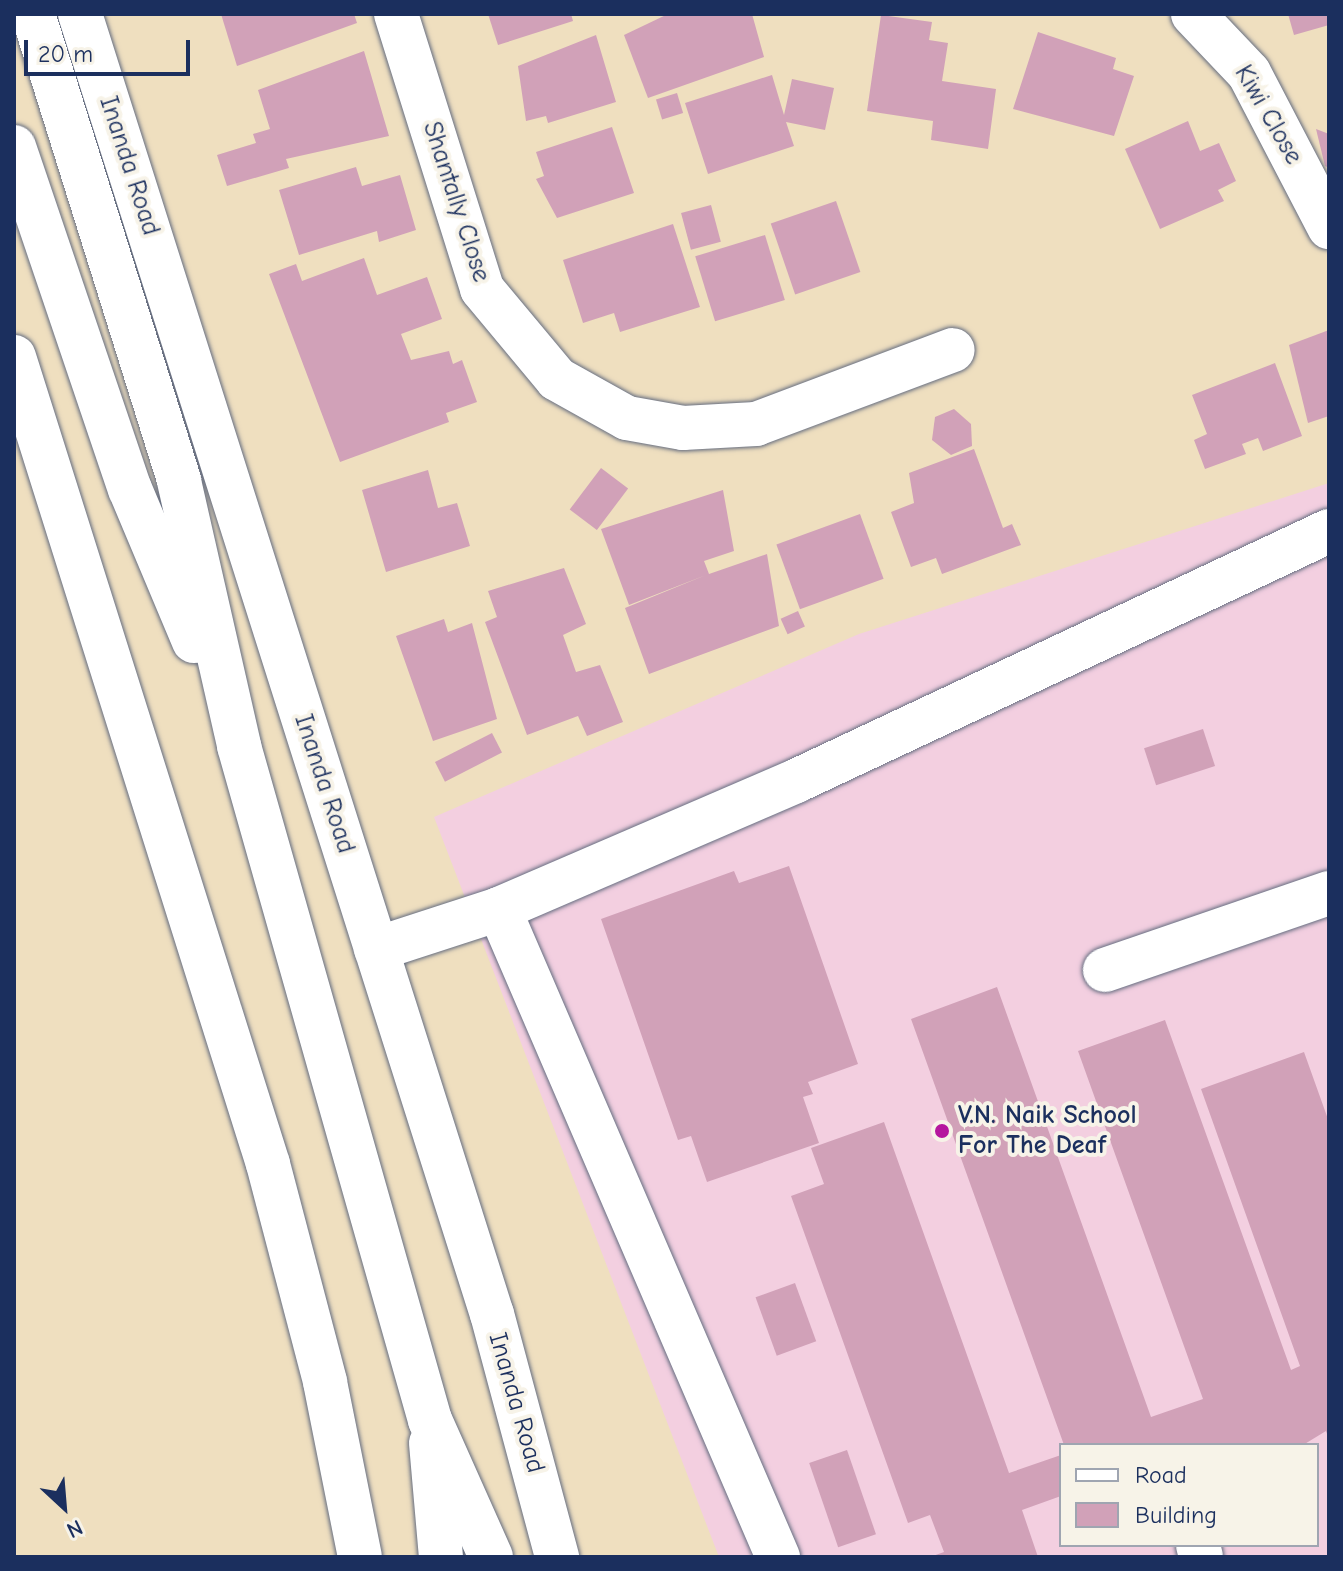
<!DOCTYPE html>
<html>
<head>
<meta charset="utf-8">
<style>
	body { margin:0 }
	#map { position:relative; width:1343px; height:1571px; overflow:hidden; background:#efdfbf; font-family:"Comic Neue",sans-serif }
	div>[style] { position:absolute }
	.built>* { inset:0; background:#f3cfe0 }
	.building>* { inset:0; background:#d1a1b8; transform-origin:0 0 }
	.roads { filter:drop-shadow(0 0 2px #656d80) drop-shadow(0 0 2px #656d80) }
	.minor>* { height:44px; margin:-22px; padding:0 22px; transform-origin:22px; border-radius:22px; background:#fff }
	.dots>* { width:22px; height:22px; translate:-50% -50%; box-sizing:border-box; border:4px solid #f7f3e8; border-radius:50% }
	span { translate:-50% -50%; white-space:nowrap; text-align:center; line-height:1.15; -webkit-text-stroke:8px #f7f3e8; paint-order:stroke }
	.street-label { font-size:26px; color:#1b2f5e }
	.poi-label { font-size:26px; color:#1b2f5e; font-weight:700 }
	.left { translate:0 -50%; text-align:left }
	.frame { position:absolute; inset:0; border:16px solid #1b2f5e; pointer-events:none }
	.legend { position:absolute; left:1059px; top:1443px; width:260px; height:104px; box-sizing:border-box; background:#f7f3e8; border:2px solid #9fa5b1; margin:0; padding:10px 14px; list-style:none; font-size:24px; color:#1b2f5e }
	.legend li { display:flex; align-items:center; gap:16px; height:40px }
	.legend b { width:40px; border:2px solid #9fa5b1 }
	.north { position:absolute; left:24px; top:1467px; width:80px; height:80px; -webkit-text-stroke:6px #f7f3e8; paint-order:stroke; rotate:154deg; font-size:22px; font-weight:700; line-height:32px; text-align:center; color:#1b2f5e }
	.north::after { content:''; display:block; margin:auto; width:28px; height:36px; background:#1b2f5e; clip-path:polygon(50% 0,100% 100%,50% 72%,0 100%) }
	.scale { position:absolute; left:24px; top:40px; width:166px; height:36px; box-sizing:border-box; border:4px solid #1b2f5e; border-top:0; padding-left:10px; font-size:24px; line-height:28px; white-space:nowrap; color:#1b2f5e; -webkit-text-stroke:6px #f7f3e8; paint-order:stroke }
</style>
</head>
<body>
<div id="map">
	<div class="built">
		<div style="clip-path:polygon(evenodd,1329px 483px,1329px 1557px,719px 1557px,434px 817px,859px 634px,1329px 483px,1061px 1445px,1317px 1445px,1317px 1545px,1061px 1545px,1061px 1445px)"></div>
	</div>
	<div class="building">
		<div style="clip-path:polygon(221px 14px,354px 14px,357px 23px,237px 66px)"></div>
		<div style="clip-path:polygon(488px 14px,571px 14px,573px 21px,498px 45px)"></div>
		<div style="clip-path:polygon(668px 14px,752px 14px,764px 57px,648px 98px,624px 35px)"></div>
		<div style="clip-path:polygon(1288px 14px,1329px 14px,1329px 25px,1294px 35px)"></div>
		<div style="clip-path:polygon(881px 15px,932px 22px,929px 40px,948px 43px,942px 81px,996px 89px,988px 149px,931px 140px,933px 121px,867px 111px)"></div>
		<div style="clip-path:polygon(1038px 32px,1116px 58px,1113px 69px,1134px 76px,1114px 136px,1013px 109px)"></div>
		<div style="clip-path:polygon(596px 35px,616px 102px,548px 123px,546px 116px,526px 121px,518px 66px)"></div>
		<div style="clip-path:polygon(364px 51px,389px 136px,286px 159px,289px 168px,227px 186px,217px 155px,256px 143px,253px 134px,270px 129px,258px 90px)"></div>
		<div style="clip-path:polygon(772px 75px,784px 115px,792px 79px,834px 88px,825px 130px,786px 122px,794px 146px,708px 174px,685px 103px)"></div>
		<div style="left:677px;top:93px;width:21px;height:22px;rotate:73deg"></div>
		<div style="clip-path:polygon(1188px 121px,1200px 151px,1219px 143px,1236px 181px,1218px 190px,1224px 201px,1160px 229px,1125px 149px)"></div>
		<div style="clip-path:polygon(612px 127px,634px 193px,557px 218px,536px 179px,544px 176px,536px 152px)"></div>
		<div style="clip-path:polygon(1316px 129px,1329px 134px,1329px 168px,1325px 166px)"></div>
		<div style="clip-path:polygon(356px 167px,362px 186px,400px 175px,416px 230px,379px 242px,377px 231px,299px 255px,279px 190px)"></div>
		<div style="left:836px;top:201px;width:75px;height:69px;rotate:71deg"></div>
		<div style="left:711px;top:205px;width:38px;height:31px;rotate:75deg"></div>
		<div style="clip-path:polygon(673px 224px,700px 307px,620px 332px,614px 313px,583px 323px,563px 260px)"></div>
		<div style="left:765px;top:235px;width:68px;height:73px;rotate:73deg"></div>
		<div style="clip-path:polygon(364px 258px,377px 295px,427px 277px,442px 319px,401px 334px,411px 360px,449px 351px,453px 364px,462px 360px,477px 402px,446px 413px,449px 422px,340px 462px,269px 274px,296px 264px,302px 281px)"></div>
		<div style="clip-path:polygon(1329px 330px,1329px 416px,1308px 423px,1289px 345px)"></div>
		<div style="clip-path:polygon(1275px 363px,1302px 436px,1263px 451px,1258px 438px,1242px 444px,1246px 454px,1205px 469px,1194px 440px,1207px 434px,1192px 395px)"></div>
		<div style="clip-path:polygon(954px 409px,971px 424px,972px 446px,951px 455px,932px 440px,935px 417px)"></div>
		<div style="clip-path:polygon(974px 449px,1003px 528px,1012px 524px,1021px 545px,942px 574px,936px 558px,911px 567px,891px 512px,914px 503px,909px 473px)"></div>
		<div style="left:601px;top:468px;width:34px;height:52px;rotate:37deg"></div>
		<div style="clip-path:polygon(428px 470px,438px 508px,457px 503px,470px 546px,386px 572px,362px 490px)"></div>
		<div style="clip-path:polygon(723px 490px,734px 551px,704px 561px,709px 574px,767px 554px,779px 626px,649px 674px,625px 608px,706px 575px,629px 605px,601px 529px)"></div>
		<div style="left:860px;top:514px;width:69px;height:89px;rotate:70deg"></div>
		<div style="clip-path:polygon(564px 568px,586px 624px,563px 635px,576px 672px,600px 665px,623px 722px,587px 736px,578px 716px,527px 735px,485px 622px,497px 617px,488px 591px)"></div>
		<div style="left:798px;top:611px;width:17px;height:19px;rotate:66deg"></div>
		<div style="clip-path:polygon(444px 619px,448px 632px,472px 623px,497px 719px,433px 741px,396px 636px)"></div>
		<div style="left:1203px;top:729px;width:39px;height:62px;rotate:72deg"></div>
		<div style="left:492px;top:733px;width:22px;height:64px;rotate:63deg"></div>
		<div style="clip-path:polygon(789px 866px,858px 1064px,808px 1082px,813px 1094px,803px 1097px,819px 1143px,707px 1182px,691px 1136px,678px 1140px,601px 919px,734px 871px,739px 883px)"></div>
		<div style="clip-path:polygon(997px 987px,1151px 1417px,1203px 1399px,1078px 1051px,1165px 1020px,1291px 1370px,1300px 1366px,1201px 1089px,1304px 1052px,1329px 1122px,1329px 1439px,1326px 1431px,1303px 1445px,1064px 1445px,911px 1019px)"></div>
		<div style="clip-path:polygon(884px 1122px,1009px 1473px,1061px 1455px,1061px 1496px,1022px 1510px,1038px 1557px,930px 1557px,944px 1552px,930px 1515px,908px 1523px,791px 1196px,824px 1184px,811px 1148px)"></div>
		<div style="left:795px;top:1283px;width:62px;height:42px;rotate:70deg"></div>
		<div style="left:847px;top:1450px;width:89px;height:40px;rotate:71deg"></div>
	</div>
	<div class="roads">
		<div class="minor">
			<div style="left:33px;top:14px;width:489px;rotate:72.6deg"></div>
			<div style="left:179px;top:481px;width:272px;rotate:77.2deg"></div>
			<div style="left:239px;top:746px;width:701px;rotate:74.18deg"></div>
			<div style="left:430px;top:1420px;width:150px;rotate:66deg"></div>
			<div style="left:80px;top:14px;width:1364px;rotate:72.42deg"></div>
			<div style="left:492px;top:1314px;width:252px;rotate:75deg"></div>
			<div style="left:396px;top:14px;width:288px;rotate:72.6deg"></div>
			<div style="left:482px;top:289px;width:117px;rotate:50.2deg"></div>
			<div style="left:557px;top:379px;width:80px;rotate:29.1deg"></div>
			<div style="left:627px;top:418px;width:57px;rotate:10.1deg"></div>
			<div style="left:683px;top:428px;width:73px;rotate:-3.1deg"></div>
			<div style="left:756px;top:424px;width:210px;rotate:-20.6deg"></div>
			<div style="left:1193px;top:14px;width:81px;rotate:46.5deg"></div>
			<div style="left:1249px;top:73px;width:174px;rotate:62.5deg"></div>
			<div style="left:14px;top:147px;width:361px;rotate:71.3deg"></div>
			<div style="left:130px;top:489px;width:165px;rotate:67.2deg"></div>
			<div style="left:14px;top:357px;width:846px;rotate:72.53deg"></div>
			<div style="left:268px;top:1164px;width:225px;rotate:75.3deg"></div>
			<div style="left:325px;top:1382px;width:178px;rotate:78.7deg"></div>
			<div style="left:499px;top:909px;width:706px;rotate:66.71deg"></div>
			<div style="left:376px;top:949px;width:129px;rotate:-18deg"></div>
			<div style="left:499px;top:909px;width:323px;rotate:-23.3deg"></div>
			<div style="left:796px;top:781px;width:589px;rotate:-25.13deg"></div>
			<div style="left:1105px;top:970px;width:237px;rotate:-19deg"></div>
			<div style="left:431px;top:1443px;width:114px;rotate:85deg"></div>
			<div style="left:1198px;top:1545px;width:12px;rotate:76deg"></div>
		</div>
	</div>
	<div class="dots">
		<div style="left:942px;top:1131px;background:#b5179e"></div>
	</div>
	<div class="street-label">
		<span style="left:1268px;top:115px;rotate:60deg">Kiwi Close</span>
		<span style="left:129px;top:166px;rotate:72deg">Inanda Road</span>
		<span style="left:456px;top:202px;rotate:72deg">Shantally Close</span>
		<span style="left:324px;top:784px;rotate:72deg">Inanda Road</span>
		<span style="left:516px;top:1403px;rotate:74deg">Inanda Road</span>
	</div>
	<div class="poi-label">
		<span class="left" style="left:958px;top:1131px">V.N. Naik School<br>For The Deaf</span>
	</div>
	<div class="frame"></div>
	<ul class="legend">
	<li><b style="height:10px;background:#fff"></b>Road</li>
	<li><b style="height:22px;background:#d1a1b8"></b>Building</li>
	</ul>
	<div class="north">N</div>
	<div class="scale">20 m</div>
</div>
</body>
</html>
